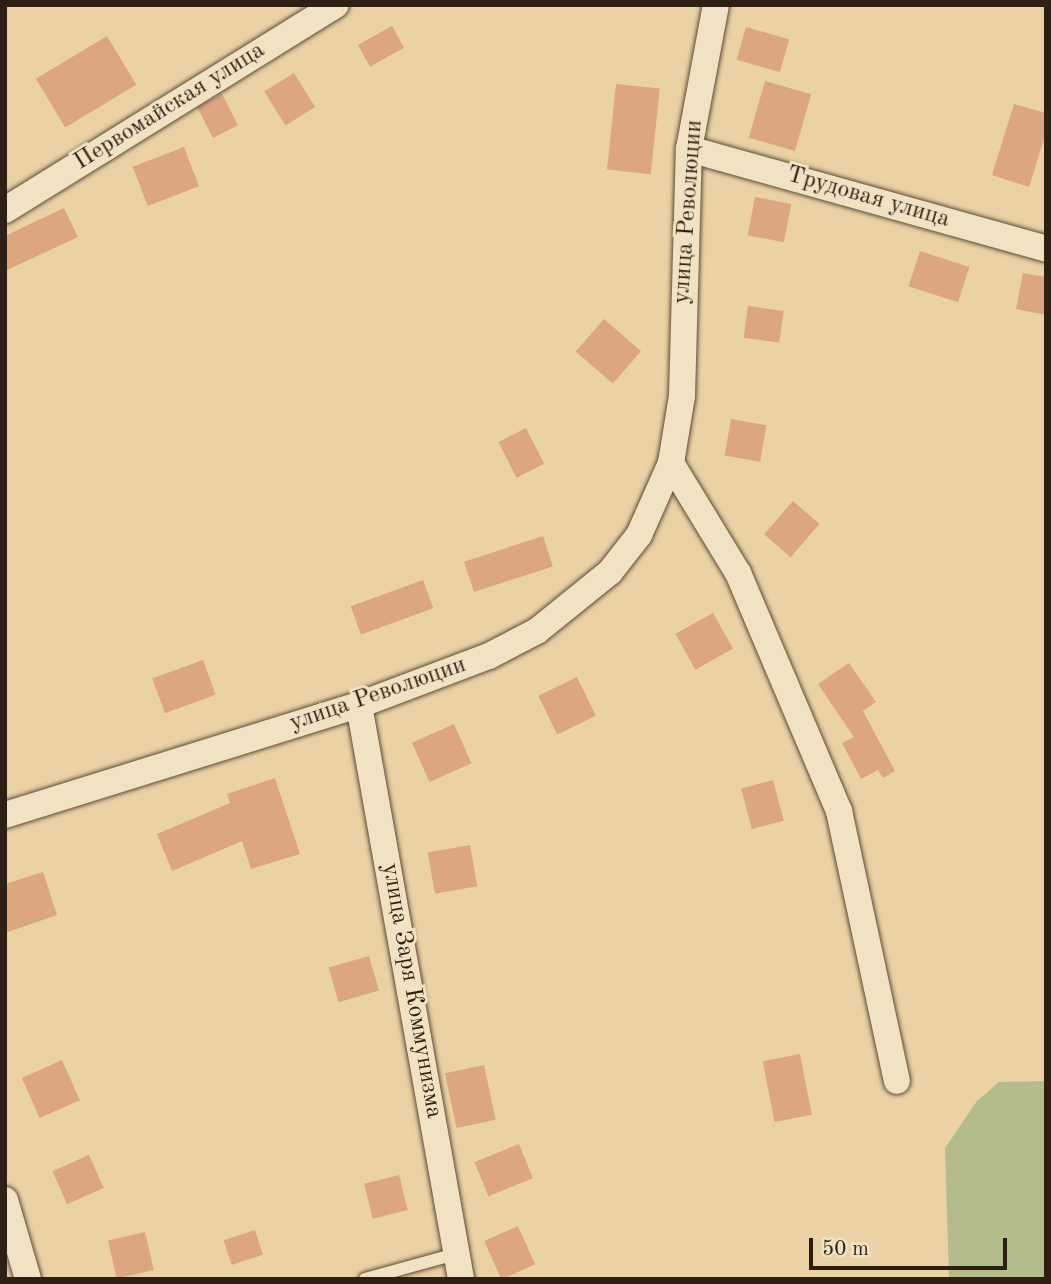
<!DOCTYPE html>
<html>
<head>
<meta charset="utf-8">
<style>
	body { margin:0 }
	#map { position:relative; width:1051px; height:1284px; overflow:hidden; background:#ebd2a5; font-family:"Old Standard TT",serif }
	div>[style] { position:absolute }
	.green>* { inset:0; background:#b2bd8b }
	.building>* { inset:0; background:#dca681; transform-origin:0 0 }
	.roads { filter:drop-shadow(0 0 2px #5d4c38) drop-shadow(0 0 2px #5d4c38) }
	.service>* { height:12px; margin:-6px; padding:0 6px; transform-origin:6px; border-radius:6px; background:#f2e2c4 }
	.minor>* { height:26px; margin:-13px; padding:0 13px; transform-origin:13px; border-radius:13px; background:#f2e2c4 }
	span { translate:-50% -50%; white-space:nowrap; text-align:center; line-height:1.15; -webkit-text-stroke:6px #f2e2c4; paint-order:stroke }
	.street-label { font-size:24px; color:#2e1f13 }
	.frame { position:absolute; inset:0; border:7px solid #2e1f13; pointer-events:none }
	.scale { position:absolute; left:809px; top:1238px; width:198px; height:32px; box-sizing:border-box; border:4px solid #2e1f13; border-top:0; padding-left:9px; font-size:21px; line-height:24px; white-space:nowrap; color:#2e1f13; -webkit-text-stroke:5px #f2e2c4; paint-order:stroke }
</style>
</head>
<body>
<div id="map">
	<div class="green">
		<div style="clip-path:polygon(1046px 1081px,1046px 1279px,949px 1279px,945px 1148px,977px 1101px,999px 1082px)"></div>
	</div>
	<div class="building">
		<div style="left:392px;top:26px;width:25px;height:39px;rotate:61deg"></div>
		<div style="left:746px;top:27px;width:45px;height:34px;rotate:16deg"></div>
		<div style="left:107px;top:36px;width:57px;height:83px;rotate:59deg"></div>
		<div style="left:294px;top:73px;width:40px;height:35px;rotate:58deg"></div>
		<div style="left:765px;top:81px;width:48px;height:59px;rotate:16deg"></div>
		<div style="left:616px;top:84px;width:44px;height:86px;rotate:6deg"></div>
		<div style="left:222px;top:94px;width:35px;height:28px;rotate:63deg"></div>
		<div style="clip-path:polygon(1014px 104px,1046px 113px,1046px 133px,1029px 187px,992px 175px)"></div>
		<div style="left:184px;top:147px;width:42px;height:55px;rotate:69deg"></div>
		<div style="left:755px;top:197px;width:37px;height:39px;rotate:11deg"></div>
		<div style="clip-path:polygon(64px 208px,78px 237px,5px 271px,5px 236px)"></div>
		<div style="left:920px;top:251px;width:52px;height:37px;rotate:18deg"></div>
		<div style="clip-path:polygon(1023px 273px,1046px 277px,1046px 315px,1016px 309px)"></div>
		<div style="left:748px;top:306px;width:36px;height:32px;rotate:8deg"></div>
		<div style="left:604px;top:319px;width:49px;height:43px;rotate:41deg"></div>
		<div style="left:731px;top:419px;width:36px;height:37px;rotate:10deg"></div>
		<div style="left:526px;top:428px;width:40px;height:31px;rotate:63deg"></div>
		<div style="left:793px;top:501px;width:35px;height:44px;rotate:41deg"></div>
		<div style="left:543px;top:536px;width:32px;height:83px;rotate:72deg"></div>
		<div style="left:423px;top:580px;width:30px;height:77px;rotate:70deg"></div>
		<div style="left:713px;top:613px;width:41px;height:43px;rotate:61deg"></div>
		<div style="left:203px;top:660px;width:37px;height:54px;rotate:70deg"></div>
		<div style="clip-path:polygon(849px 663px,876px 702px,863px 711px,895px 771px,883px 778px,878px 770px,861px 779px,842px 743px,854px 737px,818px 684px)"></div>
		<div style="left:577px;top:677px;width:43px;height:43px;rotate:64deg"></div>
		<div style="left:454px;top:724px;width:43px;height:46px;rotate:66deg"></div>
		<div style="clip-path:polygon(275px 778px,300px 854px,251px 869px,242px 841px,172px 871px,157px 834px,230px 803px,227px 794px)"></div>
		<div style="left:773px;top:780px;width:42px;height:33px;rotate:75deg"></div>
		<div style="left:470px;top:845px;width:42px;height:43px;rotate:80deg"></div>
		<div style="clip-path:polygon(43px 872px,57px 915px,5px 933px,5px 884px)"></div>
		<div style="left:369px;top:956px;width:36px;height:42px;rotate:74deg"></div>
		<div style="left:800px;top:1054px;width:62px;height:38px;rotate:79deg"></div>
		<div style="left:62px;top:1060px;width:44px;height:44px;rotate:66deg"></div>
		<div style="left:484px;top:1065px;width:56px;height:40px;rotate:78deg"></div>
		<div style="left:519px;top:1144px;width:37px;height:48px;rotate:68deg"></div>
		<div style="left:89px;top:1155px;width:36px;height:40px;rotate:66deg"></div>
		<div style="left:399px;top:1175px;width:36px;height:36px;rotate:76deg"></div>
		<div style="left:518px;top:1226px;width:42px;height:37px;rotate:66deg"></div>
		<div style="left:255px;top:1230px;width:26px;height:33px;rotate:72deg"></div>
		<div style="left:145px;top:1232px;width:39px;height:38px;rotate:77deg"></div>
	</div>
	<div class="roads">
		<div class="service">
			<div style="left:365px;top:1279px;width:94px;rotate:-15.4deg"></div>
		</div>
		<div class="minor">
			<div style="left:689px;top:149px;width:371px;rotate:15.6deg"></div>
			<div style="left:5px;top:210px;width:389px;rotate:-31.8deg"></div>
			<div style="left:671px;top:463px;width:129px;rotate:58.7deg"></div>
			<div style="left:738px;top:573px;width:259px;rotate:67deg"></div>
			<div style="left:839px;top:811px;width:276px;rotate:77.9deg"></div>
			<div style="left:359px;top:705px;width:583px;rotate:79.92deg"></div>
			<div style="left:5px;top:815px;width:371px;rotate:-17.3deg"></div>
			<div style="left:359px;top:705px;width:139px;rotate:-20.7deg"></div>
			<div style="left:489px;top:656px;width:54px;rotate:-27.5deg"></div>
			<div style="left:537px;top:631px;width:94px;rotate:-38.9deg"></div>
			<div style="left:610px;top:572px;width:47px;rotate:-51.9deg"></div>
			<div style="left:639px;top:535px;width:79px;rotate:-66deg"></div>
			<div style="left:671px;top:463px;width:68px;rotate:-80.7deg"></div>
			<div style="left:682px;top:396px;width:247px;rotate:-88.4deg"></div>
			<div style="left:689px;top:149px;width:147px;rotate:-79.4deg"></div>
			<div style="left:5px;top:1200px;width:82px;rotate:73.8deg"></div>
		</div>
	</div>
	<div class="street-label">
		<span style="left:170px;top:107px;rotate:-32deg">Первомайская улица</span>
		<span style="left:868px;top:198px;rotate:16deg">Трудовая улица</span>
		<span style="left:689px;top:212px;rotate:-86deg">улица Революции</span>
		<span style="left:378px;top:695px;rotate:-19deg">улица Революции</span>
		<span style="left:411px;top:991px;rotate:80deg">улица Заря Коммунизма</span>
	</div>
	<div class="frame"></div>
	<div class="scale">50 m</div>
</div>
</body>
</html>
